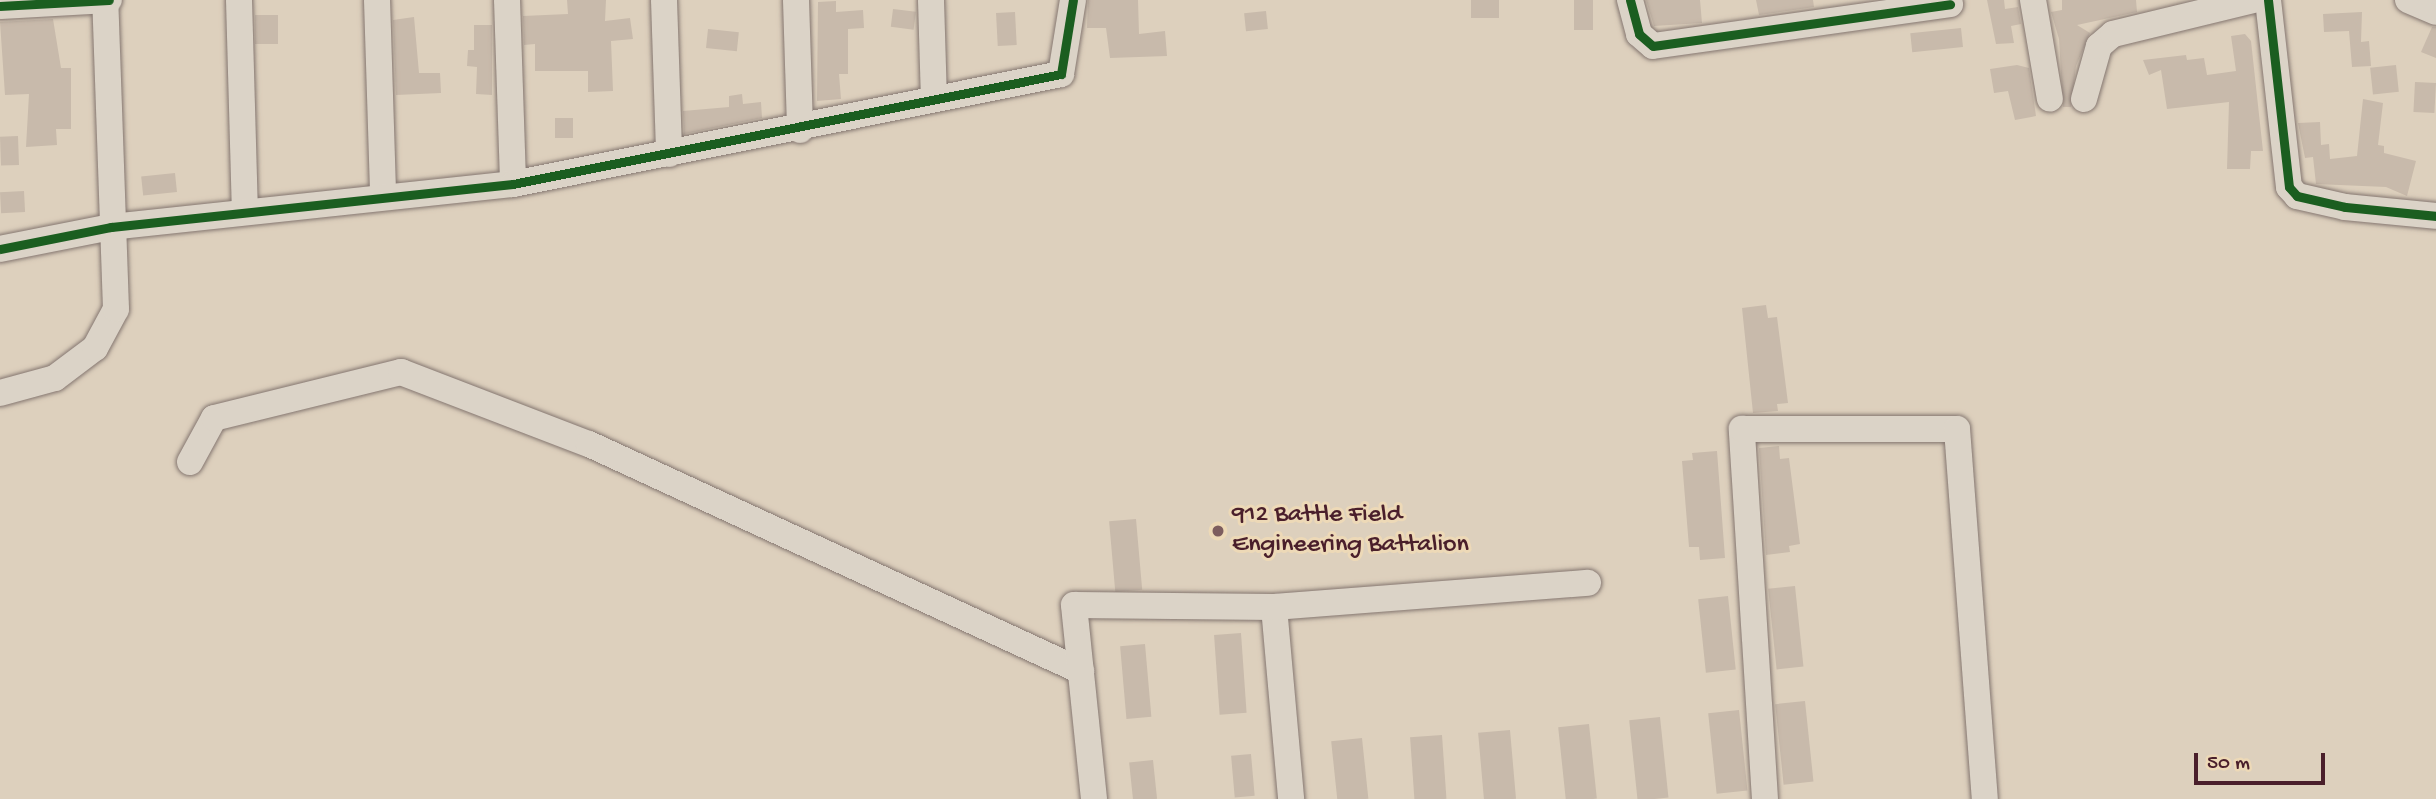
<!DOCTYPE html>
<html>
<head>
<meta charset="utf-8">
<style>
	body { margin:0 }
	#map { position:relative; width:2436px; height:799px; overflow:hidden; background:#ddd0bd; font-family:"Gochi Hand",sans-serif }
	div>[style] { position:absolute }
	.building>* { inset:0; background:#c8baab; transform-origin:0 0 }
	.roads { filter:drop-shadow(0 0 2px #847670) drop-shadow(0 0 2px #847670) }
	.minor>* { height:26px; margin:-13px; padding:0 13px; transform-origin:13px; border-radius:13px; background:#dbd3c7 }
	.cycleway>* { height:9px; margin:-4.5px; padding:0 4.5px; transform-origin:4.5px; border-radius:4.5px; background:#1b5e20 }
	.dots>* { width:19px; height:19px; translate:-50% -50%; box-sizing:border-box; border:4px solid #edd9b7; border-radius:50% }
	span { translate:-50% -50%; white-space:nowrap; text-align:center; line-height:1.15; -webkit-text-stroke:6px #edd9b7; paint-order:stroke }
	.poi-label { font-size:26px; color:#4a1f2b }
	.left { translate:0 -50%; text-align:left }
	.scale { position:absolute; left:2194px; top:753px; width:131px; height:32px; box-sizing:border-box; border:4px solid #4a1f2b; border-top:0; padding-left:9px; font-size:21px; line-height:24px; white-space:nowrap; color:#4a1f2b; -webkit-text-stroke:5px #edd9b7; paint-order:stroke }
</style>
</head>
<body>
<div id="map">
	<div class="building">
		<div style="clip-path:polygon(567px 0,606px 0,605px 21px,630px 18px,633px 39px,611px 41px,613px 91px,588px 92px,588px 71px,535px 71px,535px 44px,524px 45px,523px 16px,568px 14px)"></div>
		<div style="clip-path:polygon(1088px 0,1138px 0,1139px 34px,1165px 31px,1167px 56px,1110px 58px,1106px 28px,1087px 28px)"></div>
		<div style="left:1471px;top:0;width:28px;height:18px"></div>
		<div style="left:1574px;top:0;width:19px;height:30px"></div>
		<div style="clip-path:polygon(1646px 0,1700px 0,1702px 23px,1654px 26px)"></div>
		<div style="clip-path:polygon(1756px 0,1813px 0,1814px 7px,1759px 15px)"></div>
		<div style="clip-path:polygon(1987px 0,2004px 0,2005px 9px,2018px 7px,2021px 24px,2011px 26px,2014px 43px,1996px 44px)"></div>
		<div style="clip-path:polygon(2062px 0,2136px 0,2137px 12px,2077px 25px,2090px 33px,2076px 66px,2071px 107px,2063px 107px,2059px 39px,2051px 12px,2062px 10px)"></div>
		<div style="clip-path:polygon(836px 1px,836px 12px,863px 10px,864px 28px,848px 29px,848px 74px,839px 74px,841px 99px,817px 101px,818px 2px)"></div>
		<div style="left:893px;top:9px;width:23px;height:18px;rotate:7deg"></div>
		<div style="left:1266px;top:11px;width:18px;height:22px;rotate:84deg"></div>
		<div style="left:1015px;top:12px;width:33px;height:19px;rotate:87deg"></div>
		<div style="clip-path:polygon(2362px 12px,2361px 42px,2369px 41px,2371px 66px,2352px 67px,2349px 31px,2324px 32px,2323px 14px)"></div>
		<div style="left:255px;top:15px;width:23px;height:29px"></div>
		<div style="clip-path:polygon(414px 17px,419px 73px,440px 73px,441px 93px,396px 95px,393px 20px)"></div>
		<div style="clip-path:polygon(53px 19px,61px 68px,71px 68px,71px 129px,56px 129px,57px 145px,26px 147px,29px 94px,5px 95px,0 22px)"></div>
		<div style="clip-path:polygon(474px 25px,492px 25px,492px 95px,476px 94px,477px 67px,467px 66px,468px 50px,474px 50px)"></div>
		<div style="clip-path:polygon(2432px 27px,2436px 27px,2436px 58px,2421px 52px)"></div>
		<div style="left:1961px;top:28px;width:19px;height:51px;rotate:84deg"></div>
		<div style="left:708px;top:29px;width:31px;height:19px;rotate:6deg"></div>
		<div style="clip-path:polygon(2245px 34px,2251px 41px,2263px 151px,2251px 151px,2250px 169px,2227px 169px,2229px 102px,2167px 109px,2161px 70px,2149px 75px,2143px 60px,2186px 55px,2187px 60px,2204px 58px,2207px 75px,2236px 71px,2231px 36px)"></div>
		<div style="clip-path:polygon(2017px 65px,2029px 68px,2036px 116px,2015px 120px,2008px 91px,1994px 93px,1990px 69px)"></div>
		<div style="left:2396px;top:65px;width:27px;height:26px;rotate:84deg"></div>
		<div style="left:2415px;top:82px;width:21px;height:30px;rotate:3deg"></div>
		<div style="clip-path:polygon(742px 94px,743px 104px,761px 102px,762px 118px,684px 134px,683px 111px,729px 107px,729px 96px)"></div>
		<div style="clip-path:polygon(2363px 99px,2383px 103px,2378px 145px,2384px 146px,2384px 153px,2416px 161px,2407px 196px,2386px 187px,2316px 184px,2313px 157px,2305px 158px,2298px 123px,2320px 122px,2321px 145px,2329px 144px,2330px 159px,2357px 156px)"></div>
		<div style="left:555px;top:118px;width:18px;height:20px"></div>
		<div style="left:18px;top:136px;width:29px;height:18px;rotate:88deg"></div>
		<div style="left:175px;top:173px;width:19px;height:34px;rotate:84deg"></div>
		<div style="left:24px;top:191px;width:21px;height:24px;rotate:87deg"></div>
		<div style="clip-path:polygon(1766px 305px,1768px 318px,1777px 317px,1788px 403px,1777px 404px,1778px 411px,1753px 413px,1742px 308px)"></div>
		<div style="clip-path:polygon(1779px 446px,1780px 459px,1789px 458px,1800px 544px,1789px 546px,1790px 552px,1766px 555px,1759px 448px)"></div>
		<div style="clip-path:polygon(1717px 451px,1725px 558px,1700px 560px,1699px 547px,1689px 547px,1682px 461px,1693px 460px,1692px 453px)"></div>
		<div style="left:1136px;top:519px;width:71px;height:27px;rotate:85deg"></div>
		<div style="left:1795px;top:586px;width:81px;height:27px;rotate:84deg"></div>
		<div style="left:1728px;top:596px;width:74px;height:30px;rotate:84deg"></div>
		<div style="left:1241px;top:633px;width:80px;height:27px;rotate:86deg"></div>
		<div style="left:1145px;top:644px;width:73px;height:25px;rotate:85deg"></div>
		<div style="left:1805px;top:701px;width:81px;height:30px;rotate:84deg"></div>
		<div style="left:1739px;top:710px;width:81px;height:31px;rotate:84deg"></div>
		<div style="left:1660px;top:717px;width:81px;height:31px;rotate:84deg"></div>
		<div style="left:1589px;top:724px;width:75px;height:31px;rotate:84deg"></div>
		<div style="left:1510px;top:730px;width:69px;height:32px;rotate:85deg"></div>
		<div style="left:1442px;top:735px;width:64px;height:32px;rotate:86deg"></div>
		<div style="left:1362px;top:738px;width:61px;height:31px;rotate:84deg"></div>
		<div style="left:1251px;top:754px;width:42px;height:20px;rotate:85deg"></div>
		<div style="left:1153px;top:760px;width:39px;height:24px;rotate:84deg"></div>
	</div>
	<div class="roads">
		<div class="minor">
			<div style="left:239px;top:0;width:211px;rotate:88.4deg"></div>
			<div style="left:377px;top:0;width:195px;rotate:88.2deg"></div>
			<div style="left:507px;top:0;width:184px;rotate:88.1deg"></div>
			<div style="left:664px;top:0;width:154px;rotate:88.1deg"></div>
			<div style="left:796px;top:0;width:130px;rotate:88.2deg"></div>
			<div style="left:931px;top:0;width:99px;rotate:88.3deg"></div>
			<div style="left:1630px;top:0;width:35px;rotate:75deg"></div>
			<div style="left:1639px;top:34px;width:18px;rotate:41deg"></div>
			<div style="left:1653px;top:46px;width:300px;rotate:-8deg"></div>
			<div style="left:2033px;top:0;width:100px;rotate:80.3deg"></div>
			<div style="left:2268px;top:0;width:188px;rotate:83.6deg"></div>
			<div style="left:2289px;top:187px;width:12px;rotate:48deg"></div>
			<div style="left:2297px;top:196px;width:49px;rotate:12.9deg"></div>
			<div style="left:2345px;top:207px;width:91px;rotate:5.6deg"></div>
			<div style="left:2408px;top:0;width:30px;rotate:23deg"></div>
			<div style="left:0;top:6px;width:109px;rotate:-3.2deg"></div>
			<div style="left:2084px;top:99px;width:55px;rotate:-74.2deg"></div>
			<div style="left:2099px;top:46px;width:18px;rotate:-41deg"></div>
			<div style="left:2113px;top:34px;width:145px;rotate:-13.6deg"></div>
			<div style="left:0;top:249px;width:113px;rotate:-11.2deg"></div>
			<div style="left:111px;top:227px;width:404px;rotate:-6.1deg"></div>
			<div style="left:513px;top:184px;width:559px;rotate:-11.35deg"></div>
			<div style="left:1061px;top:74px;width:75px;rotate:-80.8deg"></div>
			<div style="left:0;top:393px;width:57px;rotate:-15.3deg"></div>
			<div style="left:55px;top:378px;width:50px;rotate:-36.9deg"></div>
			<div style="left:95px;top:348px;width:44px;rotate:-61.7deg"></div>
			<div style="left:116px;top:309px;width:309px;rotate:-92deg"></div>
			<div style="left:190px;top:462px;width:50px;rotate:-61.4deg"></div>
			<div style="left:214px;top:418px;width:193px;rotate:-13.8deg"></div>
			<div style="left:401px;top:372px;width:201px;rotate:21deg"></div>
			<div style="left:589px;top:444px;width:542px;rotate:24.77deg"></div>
			<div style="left:1274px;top:607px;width:193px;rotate:84.9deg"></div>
			<div style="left:1094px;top:799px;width:195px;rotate:-95.9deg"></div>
			<div style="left:1074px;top:605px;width:200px;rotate:0.6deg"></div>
			<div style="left:1274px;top:607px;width:315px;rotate:-4.4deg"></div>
			<div style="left:1765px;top:799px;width:371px;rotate:-93.6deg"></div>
			<div style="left:1742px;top:429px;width:215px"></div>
			<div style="left:1957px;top:429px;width:371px;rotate:85.7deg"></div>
		</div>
	</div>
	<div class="cycleway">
		<div style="left:1630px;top:0;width:35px;rotate:75deg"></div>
		<div style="left:1639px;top:34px;width:18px;rotate:41deg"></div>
		<div style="left:1653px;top:46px;width:300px;rotate:-8deg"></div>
		<div style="left:2268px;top:0;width:188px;rotate:83.6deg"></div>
		<div style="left:2289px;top:187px;width:12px;rotate:48deg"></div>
		<div style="left:2297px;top:196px;width:49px;rotate:12.9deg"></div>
		<div style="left:2345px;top:207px;width:91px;rotate:5.6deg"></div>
		<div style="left:0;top:6px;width:109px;rotate:-3.2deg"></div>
		<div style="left:0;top:249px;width:113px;rotate:-11.2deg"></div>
		<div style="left:111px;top:227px;width:404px;rotate:-6.1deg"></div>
		<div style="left:513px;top:184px;width:559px;rotate:-11.35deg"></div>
		<div style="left:1061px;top:74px;width:75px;rotate:-80.8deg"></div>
	</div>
	<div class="dots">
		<div style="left:1218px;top:531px;background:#7d5d5e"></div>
	</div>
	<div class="poi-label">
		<span class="left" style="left:1232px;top:531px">912 Battle Field<br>Engineering Battalion</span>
	</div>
	<div class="scale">50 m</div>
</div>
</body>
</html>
